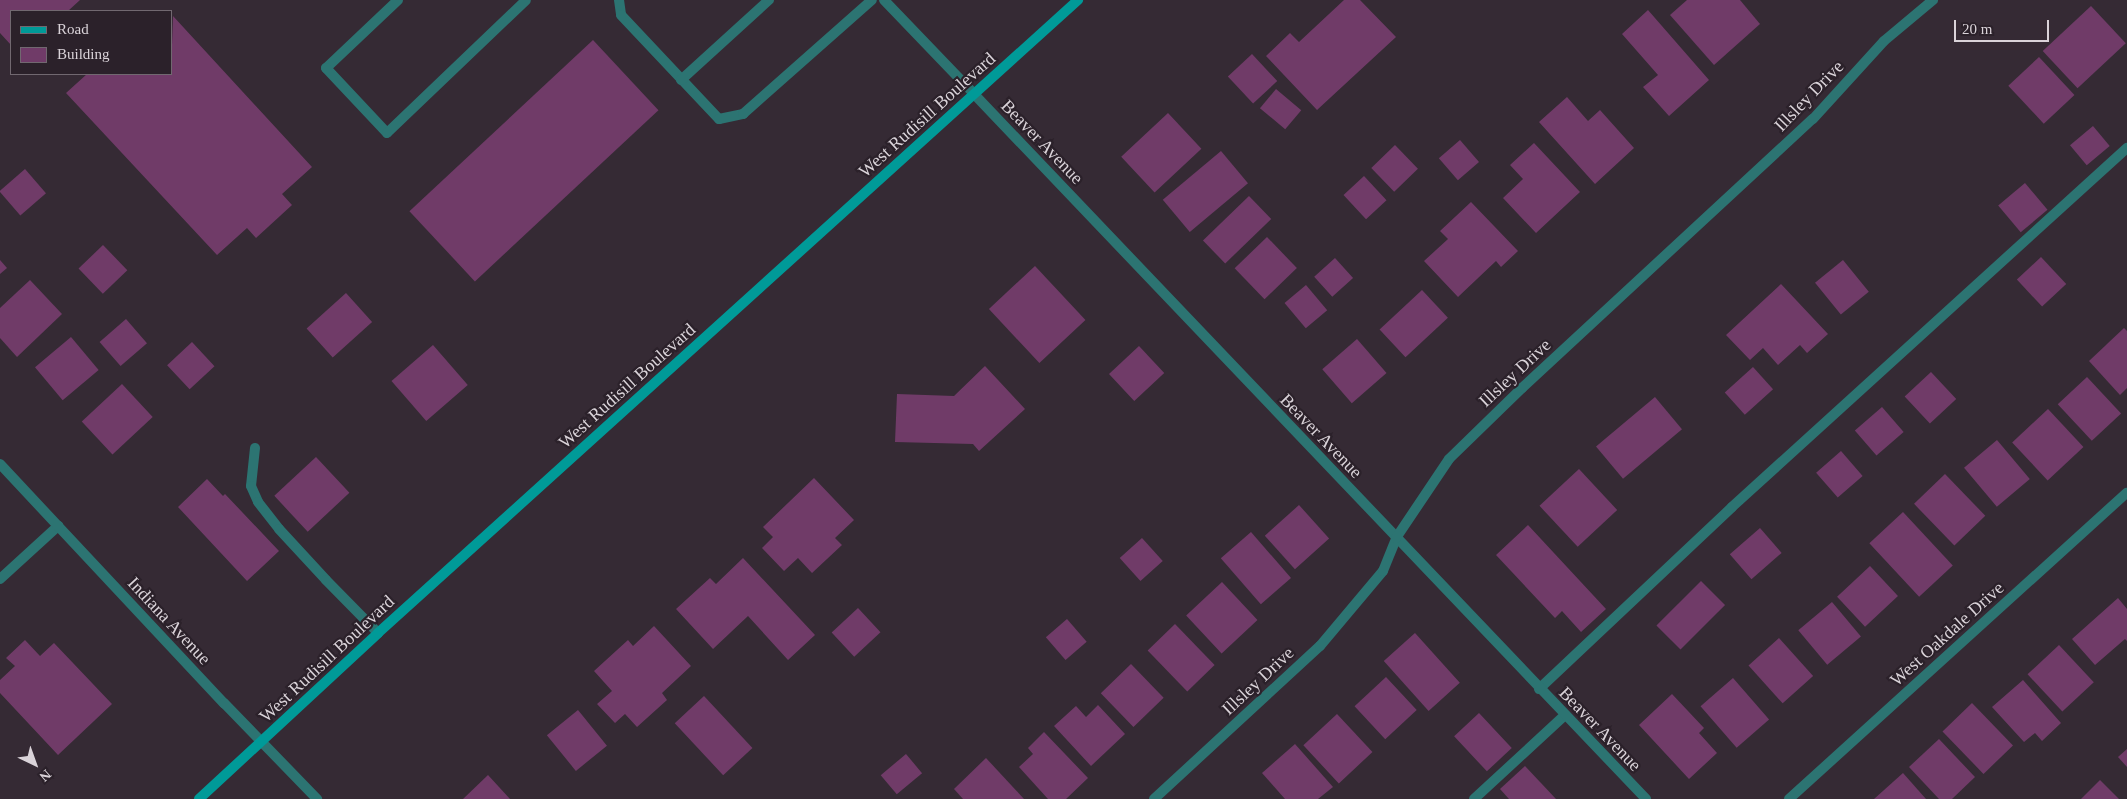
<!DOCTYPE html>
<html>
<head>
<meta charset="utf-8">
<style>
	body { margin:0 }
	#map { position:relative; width:2127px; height:799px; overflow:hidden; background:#352a34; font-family:Georgia,serif }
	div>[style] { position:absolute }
	.building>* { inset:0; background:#703b68; transform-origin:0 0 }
	.lane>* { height:10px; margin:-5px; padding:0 5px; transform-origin:5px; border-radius:5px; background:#2c7472 }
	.street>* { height:10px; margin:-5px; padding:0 5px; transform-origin:5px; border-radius:5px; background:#2c7472 }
	.secondary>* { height:10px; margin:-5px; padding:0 5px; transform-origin:5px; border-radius:5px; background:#009a98 }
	span { translate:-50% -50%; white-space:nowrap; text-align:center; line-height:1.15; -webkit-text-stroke:4.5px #2b212a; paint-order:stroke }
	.street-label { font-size:18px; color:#dad3d9 }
	.legend { position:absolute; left:10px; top:10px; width:162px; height:65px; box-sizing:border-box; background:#2b212a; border:1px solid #716870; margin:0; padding:6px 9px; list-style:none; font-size:15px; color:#dad3d9 }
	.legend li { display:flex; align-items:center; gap:10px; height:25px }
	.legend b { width:25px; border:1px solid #716870 }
	.north { position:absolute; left:10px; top:739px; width:50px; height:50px; -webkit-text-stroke:4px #2b212a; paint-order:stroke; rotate:138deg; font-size:14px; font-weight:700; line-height:20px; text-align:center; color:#dad3d9 }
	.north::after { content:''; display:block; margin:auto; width:18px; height:22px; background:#dad3d9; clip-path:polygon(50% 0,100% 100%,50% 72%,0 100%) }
	.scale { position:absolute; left:1954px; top:20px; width:95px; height:22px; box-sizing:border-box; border:2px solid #dad3d9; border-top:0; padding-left:6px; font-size:15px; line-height:18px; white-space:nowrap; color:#dad3d9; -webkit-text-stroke:4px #2b212a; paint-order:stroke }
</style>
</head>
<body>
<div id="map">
	<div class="building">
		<div style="clip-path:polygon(0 0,80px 0,68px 11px,11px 11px,11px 45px,0 33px)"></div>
		<div style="clip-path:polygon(1344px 0,1360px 0,1396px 37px,1317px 110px,1266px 56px,1290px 33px,1299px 42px)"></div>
		<div style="clip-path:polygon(1687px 0,1740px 0,1760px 24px,1714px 65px,1670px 15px)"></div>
		<div style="left:2091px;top:6px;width:51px;height:66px;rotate:47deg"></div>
		<div style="clip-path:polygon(1648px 10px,1709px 80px,1669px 116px,1643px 87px,1658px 75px,1622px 34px)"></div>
		<div style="clip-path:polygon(173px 16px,312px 167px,282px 194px,292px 205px,256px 238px,247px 228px,217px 255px,66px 93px,87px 74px,171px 74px)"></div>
		<div style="left:593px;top:40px;width:96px;height:251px;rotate:47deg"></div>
		<div style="left:1252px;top:54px;width:37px;height:33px;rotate:47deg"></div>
		<div style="left:2039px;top:57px;width:52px;height:42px;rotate:47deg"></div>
		<div style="left:1276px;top:89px;width:33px;height:25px;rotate:40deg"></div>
		<div style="clip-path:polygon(1567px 97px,1588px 121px,1600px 110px,1634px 148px,1595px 184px,1539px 122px)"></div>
		<div style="left:1168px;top:113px;width:49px;height:64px;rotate:47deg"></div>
		<div style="left:2093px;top:126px;width:26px;height:30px;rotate:50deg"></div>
		<div style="left:1460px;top:140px;width:29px;height:28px;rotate:49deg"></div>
		<div style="clip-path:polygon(1534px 143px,1580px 192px,1536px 233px,1503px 198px,1523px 179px,1510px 165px)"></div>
		<div style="left:1395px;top:145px;width:33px;height:33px;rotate:46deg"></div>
		<div style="left:1221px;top:151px;width:42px;height:76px;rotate:50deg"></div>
		<div style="left:25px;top:169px;width:32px;height:34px;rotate:49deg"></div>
		<div style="left:1364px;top:176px;width:33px;height:28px;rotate:47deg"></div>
		<div style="left:2025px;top:183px;width:35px;height:35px;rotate:50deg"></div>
		<div style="left:1249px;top:196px;width:32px;height:64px;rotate:46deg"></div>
		<div style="clip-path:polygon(1471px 202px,1518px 251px,1501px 267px,1496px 261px,1458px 297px,1424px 261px,1448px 239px,1440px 231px)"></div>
		<div style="left:1267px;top:237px;width:43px;height:45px;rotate:46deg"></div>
		<div style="left:103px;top:245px;width:35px;height:34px;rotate:46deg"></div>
		<div style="left:2041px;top:257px;width:37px;height:33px;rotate:47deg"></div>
		<div style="left:1335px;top:258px;width:27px;height:28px;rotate:48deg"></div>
		<div style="clip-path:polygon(0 260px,7px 268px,0 274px)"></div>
		<div style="left:1843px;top:260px;width:41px;height:36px;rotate:51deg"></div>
		<div style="left:1035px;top:266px;width:74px;height:63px;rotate:47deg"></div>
		<div style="clip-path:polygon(30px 280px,62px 314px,17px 357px,0 338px,0 308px)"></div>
		<div style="clip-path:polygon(1781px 284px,1828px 334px,1807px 353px,1800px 345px,1778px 365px,1763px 348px,1750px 360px,1726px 335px)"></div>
		<div style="left:1306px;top:285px;width:33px;height:28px;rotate:50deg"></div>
		<div style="left:1422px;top:290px;width:38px;height:58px;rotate:47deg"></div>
		<div style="left:346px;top:293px;width:39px;height:53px;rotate:48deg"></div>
		<div style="left:126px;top:319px;width:32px;height:35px;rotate:49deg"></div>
		<div style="clip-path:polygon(2124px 328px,2127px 331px,2127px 388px,2120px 395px,2089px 361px)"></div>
		<div style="left:71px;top:337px;width:43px;height:47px;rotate:50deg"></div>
		<div style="left:1357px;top:339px;width:45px;height:46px;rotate:49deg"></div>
		<div style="left:192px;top:342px;width:33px;height:34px;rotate:47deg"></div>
		<div style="left:433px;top:345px;width:53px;height:55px;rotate:49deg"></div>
		<div style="left:1139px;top:346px;width:37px;height:41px;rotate:47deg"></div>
		<div style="clip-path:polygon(985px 366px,1025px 409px,979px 451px,973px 444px,895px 442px,897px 394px,954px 396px)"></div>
		<div style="left:1753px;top:367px;width:30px;height:38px;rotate:48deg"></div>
		<div style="left:1931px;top:372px;width:37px;height:36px;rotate:47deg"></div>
		<div style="left:2087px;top:377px;width:50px;height:40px;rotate:47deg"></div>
		<div style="left:122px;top:384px;width:45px;height:55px;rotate:47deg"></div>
		<div style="left:1655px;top:397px;width:42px;height:77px;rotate:50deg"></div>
		<div style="left:1882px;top:407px;width:33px;height:36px;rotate:49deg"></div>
		<div style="left:2048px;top:409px;width:52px;height:49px;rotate:47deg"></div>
		<div style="left:1997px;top:440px;width:51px;height:43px;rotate:50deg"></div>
		<div style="left:1841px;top:451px;width:33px;height:33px;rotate:49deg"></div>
		<div style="left:316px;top:457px;width:49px;height:57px;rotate:47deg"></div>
		<div style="left:1579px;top:469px;width:56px;height:54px;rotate:47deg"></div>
		<div style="left:1945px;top:474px;width:58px;height:43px;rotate:46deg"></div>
		<div style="clip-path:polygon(814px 478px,854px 520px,835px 538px,842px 545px,812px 573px,798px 558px,784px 571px,762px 548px,773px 537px,763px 527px)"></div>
		<div style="clip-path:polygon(207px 479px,223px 496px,225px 494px,279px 551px,247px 581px,178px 507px)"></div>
		<div style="left:1299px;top:505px;width:45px;height:46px;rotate:48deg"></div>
		<div style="left:1903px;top:512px;width:73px;height:46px;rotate:47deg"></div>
		<div style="clip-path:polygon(1528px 525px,1606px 609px,1581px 632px,1562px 611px,1555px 618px,1496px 555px)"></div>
		<div style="left:1760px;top:528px;width:33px;height:40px;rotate:49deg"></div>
		<div style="left:1251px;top:532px;width:61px;height:40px;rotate:49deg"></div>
		<div style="left:1142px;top:538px;width:31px;height:30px;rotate:48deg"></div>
		<div style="clip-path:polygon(743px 558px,815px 635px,788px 660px,748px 616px,713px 649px,676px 609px,710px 578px,716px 584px)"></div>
		<div style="left:1870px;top:566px;width:41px;height:45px;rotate:47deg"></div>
		<div style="left:1701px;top:581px;width:34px;height:63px;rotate:45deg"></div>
		<div style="left:1222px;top:582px;width:52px;height:49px;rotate:47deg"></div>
		<div style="clip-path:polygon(2118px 598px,2127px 609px,2127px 641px,2125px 639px,2095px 665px,2072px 639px)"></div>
		<div style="left:1832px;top:602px;width:45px;height:44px;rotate:50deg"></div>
		<div style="left:858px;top:608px;width:33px;height:36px;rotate:47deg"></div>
		<div style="left:1067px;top:619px;width:30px;height:28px;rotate:49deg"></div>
		<div style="left:1175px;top:624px;width:57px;height:38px;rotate:46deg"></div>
		<div style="clip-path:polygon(654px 626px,691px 666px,662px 693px,667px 700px,637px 727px,625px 714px,615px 723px,597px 704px,612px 691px,594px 671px,628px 640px,633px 646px)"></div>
		<div style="left:1415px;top:633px;width:67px;height:42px;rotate:48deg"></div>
		<div style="left:1779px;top:638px;width:51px;height:41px;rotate:48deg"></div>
		<div style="clip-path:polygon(25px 640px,40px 656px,54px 643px,112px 704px,58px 755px,0 693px,0 680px,15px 666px,6px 658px)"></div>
		<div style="left:2059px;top:645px;width:51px;height:43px;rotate:47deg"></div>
		<div style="left:1131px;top:664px;width:47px;height:42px;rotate:46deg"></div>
		<div style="left:1386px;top:677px;width:45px;height:43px;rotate:47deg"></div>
		<div style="left:1733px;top:678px;width:55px;height:43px;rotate:49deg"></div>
		<div style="clip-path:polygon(2023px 680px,2061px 723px,2042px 741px,2035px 733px,2024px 742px,1992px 707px)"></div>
		<div style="clip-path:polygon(1672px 694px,1704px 728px,1699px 733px,1717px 753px,1689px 779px,1639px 725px)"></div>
		<div style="left:704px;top:696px;width:71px;height:40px;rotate:47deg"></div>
		<div style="left:1972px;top:703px;width:59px;height:41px;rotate:46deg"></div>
		<div style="clip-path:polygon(1098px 705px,1125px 734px,1091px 766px,1054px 726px,1076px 706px,1086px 717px)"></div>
		<div style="left:578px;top:710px;width:46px;height:40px;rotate:51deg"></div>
		<div style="left:1479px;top:713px;width:48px;height:34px;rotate:47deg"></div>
		<div style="left:1337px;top:714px;width:52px;height:46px;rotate:47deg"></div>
		<div style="clip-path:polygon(1044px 732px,1088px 778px,1066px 799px,1048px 799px,1019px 767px,1033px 754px,1028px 748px)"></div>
		<div style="clip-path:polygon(1939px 739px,1975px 777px,1952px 799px,1939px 799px,1909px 767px)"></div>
		<div style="clip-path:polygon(1295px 744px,1333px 787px,1318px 799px,1285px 799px,1262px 773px)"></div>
		<div style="clip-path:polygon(2127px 749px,2127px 767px,2118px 757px)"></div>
		<div style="left:906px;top:754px;width:25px;height:33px;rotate:50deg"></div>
		<div style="clip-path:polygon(986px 758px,1024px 799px,963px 799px,954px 789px)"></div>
		<div style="clip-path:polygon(1525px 766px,1556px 799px,1509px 799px,1500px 789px)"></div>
		<div style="clip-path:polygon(1903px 773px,1926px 799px,1874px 799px)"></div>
		<div style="clip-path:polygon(488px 775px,510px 799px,463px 799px)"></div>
		<div style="clip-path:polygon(2100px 780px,2119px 799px,2081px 799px)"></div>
	</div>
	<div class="lane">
		<div style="left:398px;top:0;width:99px;rotate:136.6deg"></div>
		<div style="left:326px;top:68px;width:89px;rotate:46.8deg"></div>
		<div style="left:387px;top:133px;width:192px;rotate:-43.7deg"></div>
		<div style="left:619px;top:0;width:15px;rotate:82deg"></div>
		<div style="left:621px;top:15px;width:143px;rotate:46.7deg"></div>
		<div style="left:719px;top:119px;width:25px;rotate:-12deg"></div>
		<div style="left:743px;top:114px;width:172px;rotate:-41.5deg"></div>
		<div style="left:884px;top:0;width:130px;rotate:46.2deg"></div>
		<div style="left:681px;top:80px;width:119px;rotate:-42.3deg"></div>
		<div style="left:255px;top:448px;width:38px;rotate:96deg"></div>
		<div style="left:251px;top:486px;width:17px;rotate:66deg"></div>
		<div style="left:258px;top:502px;width:34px;rotate:52deg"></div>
		<div style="left:279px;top:529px;width:69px;rotate:47.3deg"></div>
		<div style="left:326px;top:580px;width:74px;rotate:45.5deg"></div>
		<div style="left:0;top:579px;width:79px;rotate:-42.4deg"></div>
		<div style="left:1539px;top:689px;width:265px;rotate:-43.3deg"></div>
		<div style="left:1732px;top:507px;width:534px;rotate:-42.27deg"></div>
		<div style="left:1474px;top:799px;width:122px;rotate:-42.7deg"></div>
	</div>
	<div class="street">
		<div style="left:974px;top:94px;width:974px;rotate:46.37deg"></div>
		<div style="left:0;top:464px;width:328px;rotate:46.9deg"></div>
		<div style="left:224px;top:703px;width:134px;rotate:45.9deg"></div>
		<div style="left:1154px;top:799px;width:226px;rotate:-42.7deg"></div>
		<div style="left:1320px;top:646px;width:98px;rotate:-50deg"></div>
		<div style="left:1383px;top:571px;width:35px;rotate:-68deg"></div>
		<div style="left:1396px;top:538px;width:95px;rotate:-56.1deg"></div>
		<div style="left:1449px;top:459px;width:102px;rotate:-44.2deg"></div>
		<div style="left:1522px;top:388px;width:396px;rotate:-42.8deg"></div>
		<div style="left:1813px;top:119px;width:105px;rotate:-47.7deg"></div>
		<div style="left:1884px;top:41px;width:64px;rotate:-39.9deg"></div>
		<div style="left:1789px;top:799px;width:456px;rotate:-42.2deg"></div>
	</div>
	<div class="secondary">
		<div style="left:199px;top:799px;width:244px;rotate:-42.8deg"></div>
		<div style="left:378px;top:633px;width:944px;rotate:-42.12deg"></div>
	</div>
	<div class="street-label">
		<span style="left:1809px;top:96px;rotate:-46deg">Illsley Drive</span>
		<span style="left:927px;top:115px;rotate:-42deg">West Rudisill Boulevard</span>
		<span style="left:1042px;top:142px;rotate:46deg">Beaver Avenue</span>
		<span style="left:1515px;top:373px;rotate:-43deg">Illsley Drive</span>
		<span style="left:627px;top:386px;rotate:-42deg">West Rudisill Boulevard</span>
		<span style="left:1321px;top:436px;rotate:46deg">Beaver Avenue</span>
		<span style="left:169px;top:621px;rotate:47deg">Indiana Avenue</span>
		<span style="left:1947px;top:634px;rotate:-42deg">West Oakdale Drive</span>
		<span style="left:327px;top:659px;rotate:-43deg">West Rudisill Boulevard</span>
		<span style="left:1258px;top:681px;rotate:-43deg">Illsley Drive</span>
		<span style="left:1600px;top:729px;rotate:46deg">Beaver Avenue</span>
	</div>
	<ul class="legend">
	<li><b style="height:6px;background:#009a98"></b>Road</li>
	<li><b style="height:14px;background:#703b68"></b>Building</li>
	</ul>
	<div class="north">N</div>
	<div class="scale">20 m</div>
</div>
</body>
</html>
